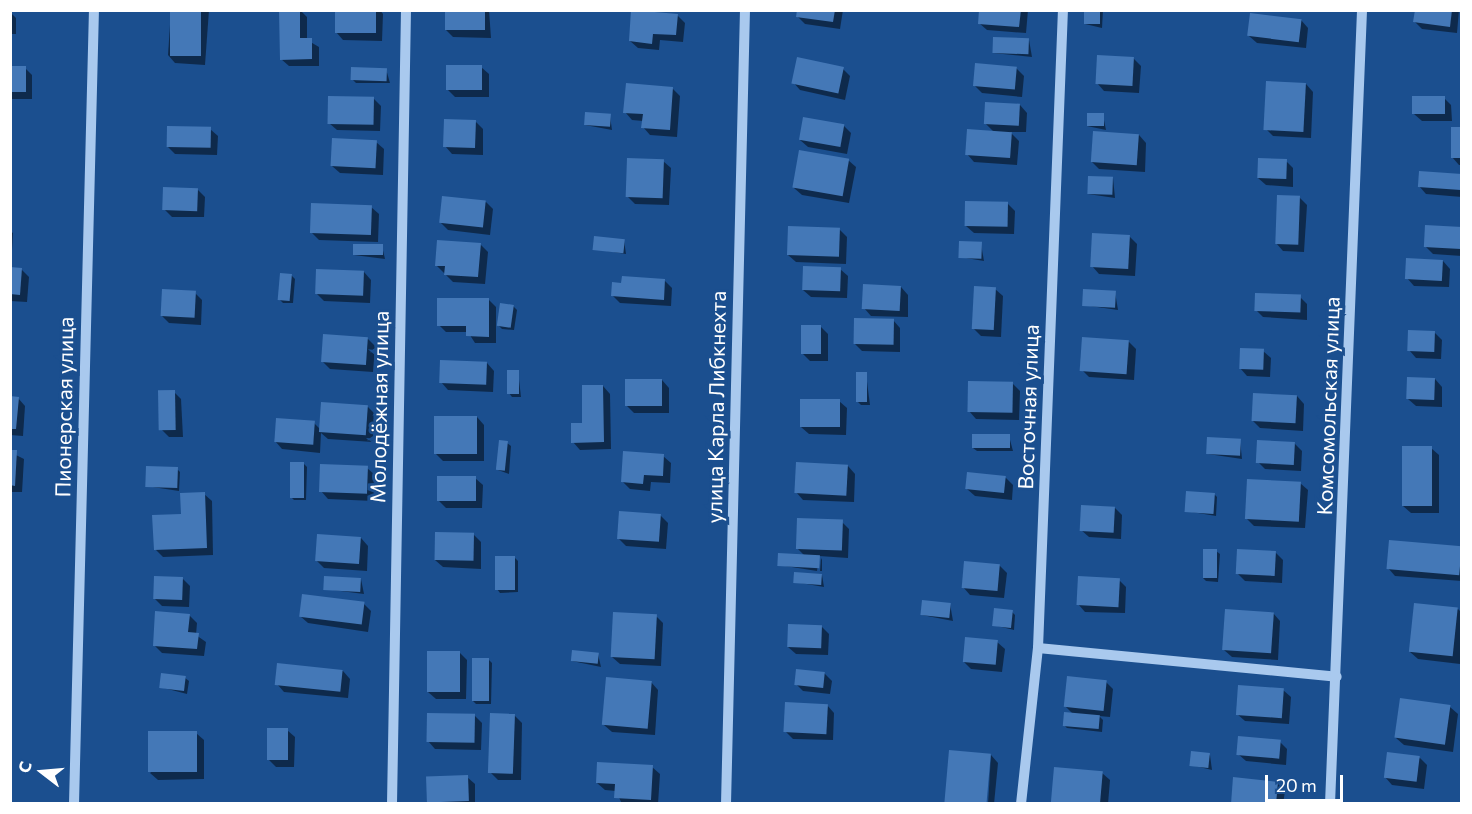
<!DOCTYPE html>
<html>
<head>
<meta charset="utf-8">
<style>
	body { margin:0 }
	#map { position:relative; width:1472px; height:814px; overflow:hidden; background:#1b4f8f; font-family:Commissioner,sans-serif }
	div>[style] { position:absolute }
	.shadow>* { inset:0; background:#0007 }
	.building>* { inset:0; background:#4478b7; transform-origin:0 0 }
	.minor>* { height:10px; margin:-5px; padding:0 5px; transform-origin:5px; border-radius:5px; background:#a9c9ee }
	span { translate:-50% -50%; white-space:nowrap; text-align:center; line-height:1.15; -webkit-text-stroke:6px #1b4f8f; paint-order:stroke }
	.street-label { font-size:21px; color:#fff }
	.frame { position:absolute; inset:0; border:12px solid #fff; pointer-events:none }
	.north { position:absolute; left:12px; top:742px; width:60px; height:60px; -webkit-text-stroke:4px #1b4f8f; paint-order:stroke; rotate:286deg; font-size:16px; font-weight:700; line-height:24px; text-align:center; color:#fff }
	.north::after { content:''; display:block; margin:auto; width:21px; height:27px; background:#fff; clip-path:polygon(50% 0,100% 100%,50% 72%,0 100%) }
	.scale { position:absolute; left:1265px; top:775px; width:78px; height:27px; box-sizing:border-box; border:3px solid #fff; border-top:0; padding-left:8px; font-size:18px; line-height:21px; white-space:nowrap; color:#fff; -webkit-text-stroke:4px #1b4f8f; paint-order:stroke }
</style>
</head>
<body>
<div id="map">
	<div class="shadow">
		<div style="clip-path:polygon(171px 10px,209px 10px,205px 65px,175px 63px,168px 55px)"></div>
		<div style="clip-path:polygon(300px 10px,307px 17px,307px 40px,319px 47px,319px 66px,289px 66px,281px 59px)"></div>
		<div style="clip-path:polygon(337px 10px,380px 10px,383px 14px,382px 41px,343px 40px,336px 32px)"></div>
		<div style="clip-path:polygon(446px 10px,489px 10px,491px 38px,453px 37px,446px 30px)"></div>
		<div style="clip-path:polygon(798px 10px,843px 10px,840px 29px,805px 24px,798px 17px)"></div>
		<div style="clip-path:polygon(980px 10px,1028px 10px,1026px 33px,987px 30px,979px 23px)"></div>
		<div style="clip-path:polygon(1086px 10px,1103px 10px,1102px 28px,1085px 24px)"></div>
		<div style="clip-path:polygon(1416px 10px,1459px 10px,1457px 33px,1422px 29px,1415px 22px)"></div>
		<div style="clip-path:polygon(10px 12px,16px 18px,16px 34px,10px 34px)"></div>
		<div style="clip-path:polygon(677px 15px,685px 23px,683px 42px,660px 40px,659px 50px,638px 48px,630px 41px)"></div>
		<div style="clip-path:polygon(1301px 20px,1308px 28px,1306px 48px,1257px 43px,1249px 36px)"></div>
		<div style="clip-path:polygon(1029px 40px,1032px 57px,993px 53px)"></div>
		<div style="clip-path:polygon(1133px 58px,1141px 66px,1139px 93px,1104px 91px,1097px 83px)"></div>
		<div style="clip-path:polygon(481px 67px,489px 74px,489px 97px,455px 97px,447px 89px)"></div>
		<div style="clip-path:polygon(10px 68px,25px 68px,32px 75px,32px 99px,10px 99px)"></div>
		<div style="clip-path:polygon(1016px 68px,1024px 76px,1022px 97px,982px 93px,975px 86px)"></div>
		<div style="clip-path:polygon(386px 69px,390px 83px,356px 83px,352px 79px)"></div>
		<div style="clip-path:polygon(843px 69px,850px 76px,845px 100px,800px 90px,793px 82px)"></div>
		<div style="clip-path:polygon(1306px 84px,1313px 92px,1311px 138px,1273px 136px,1266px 129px)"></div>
		<div style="clip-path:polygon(673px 89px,680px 96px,677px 137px,650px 135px,643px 127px,643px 121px,632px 120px,625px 112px)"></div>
		<div style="clip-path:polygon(373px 98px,381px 106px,380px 131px,337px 130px,329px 123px)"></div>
		<div style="clip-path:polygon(1444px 98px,1451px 105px,1452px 121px,1422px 121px,1414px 114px)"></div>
		<div style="clip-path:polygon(1020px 105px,1027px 113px,1026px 132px,1010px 132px,1019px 141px,1017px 165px,974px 162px,967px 154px,994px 132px,985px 123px)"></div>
		<div style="clip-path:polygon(1103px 115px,1106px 130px,1087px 126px)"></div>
		<div style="clip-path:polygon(610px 116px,612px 130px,585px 125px)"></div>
		<div style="clip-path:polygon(476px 122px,483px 129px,483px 155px,452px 154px,445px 146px)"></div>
		<div style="clip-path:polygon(843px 125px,851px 133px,847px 154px,808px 147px,800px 140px)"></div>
		<div style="clip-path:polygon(210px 129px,218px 136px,217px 155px,175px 154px,168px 147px)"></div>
		<div style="clip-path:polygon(1462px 129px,1462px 165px,1459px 165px,1452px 157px)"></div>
		<div style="clip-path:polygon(1139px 135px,1146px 143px,1145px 172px,1099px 169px,1092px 162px)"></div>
		<div style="clip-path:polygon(376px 142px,384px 149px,383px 175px,340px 173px,332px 166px)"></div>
		<div style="clip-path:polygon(848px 160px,856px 167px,849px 203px,802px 195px,794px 188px)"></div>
		<div style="clip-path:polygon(663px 161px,671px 168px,669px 205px,635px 204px,627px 196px)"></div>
		<div style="clip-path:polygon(1286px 161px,1293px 168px,1293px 187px,1266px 185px,1258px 178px)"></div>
		<div style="clip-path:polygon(1462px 176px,1462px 197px,1426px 194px,1419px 186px)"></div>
		<div style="clip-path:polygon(1113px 178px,1115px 198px,1088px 194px)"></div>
		<div style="clip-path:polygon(197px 189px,205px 197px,204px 217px,172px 217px,164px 209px)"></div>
		<div style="clip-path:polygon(1299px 197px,1307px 205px,1304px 252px,1283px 251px,1276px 243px)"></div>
		<div style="clip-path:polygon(486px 202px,493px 209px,490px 235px,448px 230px,441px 223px)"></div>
		<div style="clip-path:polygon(1008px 204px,1015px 211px,1014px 234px,974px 233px,966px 226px)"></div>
		<div style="clip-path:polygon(371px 207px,379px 214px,378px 242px,319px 240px,311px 232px)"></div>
		<div style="clip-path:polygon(839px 229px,847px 237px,846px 264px,796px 262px,788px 255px)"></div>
		<div style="clip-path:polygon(1462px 229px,1462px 256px,1433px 254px,1425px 246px)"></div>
		<div style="clip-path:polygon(10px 231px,13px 233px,12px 250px,10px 249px)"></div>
		<div style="clip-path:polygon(1129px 236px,1137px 244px,1135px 276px,1099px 274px,1092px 266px)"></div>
		<div style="clip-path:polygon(624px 240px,626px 254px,594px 249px)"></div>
		<div style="clip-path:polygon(480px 244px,488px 252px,485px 284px,453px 282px,436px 265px)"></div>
		<div style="clip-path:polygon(981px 244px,984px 261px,960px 257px)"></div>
		<div style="clip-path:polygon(382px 246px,385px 259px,354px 255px)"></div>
		<div style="clip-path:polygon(1443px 261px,1450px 269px,1449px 287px,1414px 286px,1407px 278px)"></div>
		<div style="clip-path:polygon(10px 269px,21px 269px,29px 277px,27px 302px,10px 301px)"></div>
		<div style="clip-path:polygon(840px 269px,848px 276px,847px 298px,811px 297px,803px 290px)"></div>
		<div style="clip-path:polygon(364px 272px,371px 280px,370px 303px,324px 301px,316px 293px)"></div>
		<div style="clip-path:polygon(291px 275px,295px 279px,293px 303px,283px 303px,279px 299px)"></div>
		<div style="clip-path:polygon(664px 280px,672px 288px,671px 306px,620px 303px,612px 295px)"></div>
		<div style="clip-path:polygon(901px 287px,908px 295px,908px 317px,871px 316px,864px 308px)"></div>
		<div style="clip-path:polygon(995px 289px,1003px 296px,1001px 337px,981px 336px,974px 329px)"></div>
		<div style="clip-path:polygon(1115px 292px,1118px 310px,1083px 305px)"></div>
		<div style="clip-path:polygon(195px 293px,202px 300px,201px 325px,169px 323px,162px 316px)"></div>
		<div style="clip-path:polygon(1300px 297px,1307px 304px,1307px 320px,1263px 317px,1256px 310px)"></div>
		<div style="clip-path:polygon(488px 299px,496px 307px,496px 343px,475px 343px,468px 332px,446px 332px,439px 325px)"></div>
		<div style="clip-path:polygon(513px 306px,517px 310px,514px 330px,502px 329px,498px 325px)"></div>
		<div style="clip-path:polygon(893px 320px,900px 328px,900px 352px,862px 351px,855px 344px)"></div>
		<div style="clip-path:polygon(821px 327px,828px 334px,828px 361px,810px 361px,802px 353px)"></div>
		<div style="clip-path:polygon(1434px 332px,1442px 340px,1441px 359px,1416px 358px,1409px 350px)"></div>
		<div style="clip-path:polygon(368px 339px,375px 346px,373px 372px,330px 369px,322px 361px)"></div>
		<div style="clip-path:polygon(1128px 341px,1136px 349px,1134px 380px,1089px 377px,1082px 370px)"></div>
		<div style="clip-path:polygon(1263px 351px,1271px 358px,1270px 377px,1247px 376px,1240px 368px)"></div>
		<div style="clip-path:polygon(487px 363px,494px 371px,493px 392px,448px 390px,441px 382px)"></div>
		<div style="clip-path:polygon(518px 371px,521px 397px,512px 397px,509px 393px)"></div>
		<div style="clip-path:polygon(866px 374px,870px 405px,861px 405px,858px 402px)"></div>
		<div style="clip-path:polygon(1435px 379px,1442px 387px,1442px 407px,1416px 406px,1408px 399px)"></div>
		<div style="clip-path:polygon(662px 380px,669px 388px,669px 413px,634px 413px,627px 406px)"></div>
		<div style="clip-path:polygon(1012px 383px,1020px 391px,1019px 420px,976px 419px,969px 411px)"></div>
		<div style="clip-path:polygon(603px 386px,610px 394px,611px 449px,580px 450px,573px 442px)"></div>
		<div style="clip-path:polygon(174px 392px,181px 399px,183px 437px,169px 437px,162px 430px)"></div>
		<div style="clip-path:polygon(1297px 396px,1304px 404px,1303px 431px,1260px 428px,1253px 421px)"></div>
		<div style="clip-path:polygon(10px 398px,18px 398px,25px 406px,23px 436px,10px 435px)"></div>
		<div style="clip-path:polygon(839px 401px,847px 408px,846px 435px,809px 434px,801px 427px)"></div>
		<div style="clip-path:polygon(368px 407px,375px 414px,373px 442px,328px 439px,321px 433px,320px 453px,282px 449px,275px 441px,314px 423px,320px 429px)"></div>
		<div style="clip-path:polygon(477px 417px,484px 425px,484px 461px,443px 461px,436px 454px)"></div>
		<div style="clip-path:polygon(1009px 436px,1013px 451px,977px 451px,973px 448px)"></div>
		<div style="clip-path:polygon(1240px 440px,1242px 459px,1208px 454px)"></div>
		<div style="clip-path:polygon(507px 443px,511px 446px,509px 474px,498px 470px)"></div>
		<div style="clip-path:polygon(1294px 443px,1302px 451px,1301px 471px,1265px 469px,1258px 462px)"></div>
		<div style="clip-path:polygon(1431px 448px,1439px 455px,1439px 513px,1411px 513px,1403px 506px)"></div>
		<div style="clip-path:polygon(10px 452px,24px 459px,22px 492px,10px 492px)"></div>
		<div style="clip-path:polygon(663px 456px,671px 463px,670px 483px,651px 482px,650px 491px,630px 489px,623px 482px)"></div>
		<div style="clip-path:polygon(303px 463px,307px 467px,306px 500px,294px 500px,291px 497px)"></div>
		<div style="clip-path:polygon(848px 466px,855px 474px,854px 502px,803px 500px,796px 492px)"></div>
		<div style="clip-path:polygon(367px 468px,375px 475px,374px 501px,328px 499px,321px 491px)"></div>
		<div style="clip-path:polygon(177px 469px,180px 472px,179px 491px,146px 486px)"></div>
		<div style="clip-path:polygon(475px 478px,483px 485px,482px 508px,446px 508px,438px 500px)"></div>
		<div style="clip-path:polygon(1006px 478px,1013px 485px,1012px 500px,975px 496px,967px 489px)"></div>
		<div style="clip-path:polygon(1300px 483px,1308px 490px,1305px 528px,1254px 526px,1246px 518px)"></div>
		<div style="clip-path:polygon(204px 494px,212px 501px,213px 555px,163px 557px,155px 549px)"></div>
		<div style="clip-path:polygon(1214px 494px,1217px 497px,1216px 516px,1186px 511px)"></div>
		<div style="clip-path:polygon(1115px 508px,1122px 515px,1121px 539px,1089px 537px,1081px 530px)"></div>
		<div style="clip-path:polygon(660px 515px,668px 523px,666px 549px,626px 546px,619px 539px)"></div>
		<div style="clip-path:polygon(842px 522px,849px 529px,848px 558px,819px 556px,817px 571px,779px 565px,804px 555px,797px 548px)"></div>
		<div style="clip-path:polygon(474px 535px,481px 542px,481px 569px,443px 567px,435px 560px)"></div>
		<div style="clip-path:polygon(361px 538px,368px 546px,367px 571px,324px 568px,317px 561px)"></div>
		<div style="clip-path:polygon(1462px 547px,1462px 581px,1395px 576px,1388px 568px)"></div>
		<div style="clip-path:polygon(1216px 551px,1220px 554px,1218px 582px,1206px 581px,1203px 578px)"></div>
		<div style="clip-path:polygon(1276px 553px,1283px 560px,1282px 583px,1245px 581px,1237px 573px)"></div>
		<div style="clip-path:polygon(514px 557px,518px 561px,518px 592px,500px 593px,497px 589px)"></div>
		<div style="clip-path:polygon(821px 558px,822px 560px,822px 571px,820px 571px)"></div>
		<div style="clip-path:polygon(999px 565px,1007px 573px,1004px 598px,970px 595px,963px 587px)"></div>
		<div style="clip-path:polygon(822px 575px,824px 587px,795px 582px)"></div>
		<div style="clip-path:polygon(182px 578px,190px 586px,189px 607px,162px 606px,155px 599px)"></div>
		<div style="clip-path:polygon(361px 579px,364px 594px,325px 589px)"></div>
		<div style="clip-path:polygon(1119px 580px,1126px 587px,1125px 613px,1085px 612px,1078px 604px)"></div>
		<div style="clip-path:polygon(363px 603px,371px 611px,368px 632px,308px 623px,300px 616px)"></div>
		<div style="clip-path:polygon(950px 604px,953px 621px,922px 615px)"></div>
		<div style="clip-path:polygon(1458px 609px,1462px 613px,1460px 664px,1418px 659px,1410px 652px)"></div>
		<div style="clip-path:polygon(1012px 612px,1015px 615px,1014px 630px,993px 625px)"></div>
		<div style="clip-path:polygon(1273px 613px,1280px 621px,1278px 660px,1232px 657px,1224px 650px)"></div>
		<div style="clip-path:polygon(189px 615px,197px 623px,196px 635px,206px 642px,204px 656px,162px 653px,154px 645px)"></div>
		<div style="clip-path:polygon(656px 616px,663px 623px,661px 666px,620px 664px,612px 657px)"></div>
		<div style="clip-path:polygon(821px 626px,829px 634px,828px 655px,796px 654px,788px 647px)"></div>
		<div style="clip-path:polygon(997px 642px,1005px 649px,1002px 672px,971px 669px,964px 662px)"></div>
		<div style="clip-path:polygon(459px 652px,467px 660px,466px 699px,436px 699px,428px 692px)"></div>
		<div style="clip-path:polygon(598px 654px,601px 667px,572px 661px)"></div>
		<div style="clip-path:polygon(489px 660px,492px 663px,491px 704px,476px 704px,472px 700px)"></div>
		<div style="clip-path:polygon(343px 671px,350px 679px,348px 698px,284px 692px,277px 684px)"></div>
		<div style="clip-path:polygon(824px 673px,832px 681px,830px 694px,803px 691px,796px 684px)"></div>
		<div style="clip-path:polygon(185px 678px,189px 681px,187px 694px,160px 687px)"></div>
		<div style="clip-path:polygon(651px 682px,658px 690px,655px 735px,612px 732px,604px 725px)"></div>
		<div style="clip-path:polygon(1106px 682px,1113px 689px,1110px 717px,1099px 716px,1103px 720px,1102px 732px,1067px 728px,1064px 725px,1073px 714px,1065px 706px)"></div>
		<div style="clip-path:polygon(1283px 690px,1291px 697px,1289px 724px,1245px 721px,1237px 714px)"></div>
		<div style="clip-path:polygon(827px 705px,834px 713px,833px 740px,793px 739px,785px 731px)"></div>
		<div style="clip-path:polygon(1450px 707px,1458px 714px,1453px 752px,1404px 745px,1396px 738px)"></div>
		<div style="clip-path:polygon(474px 715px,482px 723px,481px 750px,435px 749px,428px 741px)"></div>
		<div style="clip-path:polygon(514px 715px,522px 723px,521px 780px,498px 780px,490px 772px)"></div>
		<div style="clip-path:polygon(287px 730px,295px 737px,294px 767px,276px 767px,268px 759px)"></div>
		<div style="clip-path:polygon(196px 733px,204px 740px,204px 779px,158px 780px,150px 773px)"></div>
		<div style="clip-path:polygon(1280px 742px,1287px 749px,1286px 765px,1246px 761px,1238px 754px)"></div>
		<div style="clip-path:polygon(991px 755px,998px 763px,994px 804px,988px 804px)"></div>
		<div style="clip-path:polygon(1210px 755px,1212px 770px,1191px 765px)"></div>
		<div style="clip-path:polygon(1420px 758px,1427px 765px,1424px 789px,1392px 785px,1385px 777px)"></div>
		<div style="clip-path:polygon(652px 767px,660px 774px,658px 804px,622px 804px,616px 791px,605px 790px,597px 783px)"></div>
		<div style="clip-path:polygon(1102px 773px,1110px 780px,1108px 804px,1052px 804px)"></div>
		<div style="clip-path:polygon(467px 777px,475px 784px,475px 804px,428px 801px)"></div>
		<div style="clip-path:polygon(1277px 783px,1285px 791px,1283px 804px,1233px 804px)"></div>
		<div style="clip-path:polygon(318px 802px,350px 804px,318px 804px)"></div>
	</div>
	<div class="building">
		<div style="left:170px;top:10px;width:31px;height:46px"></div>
		<div style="clip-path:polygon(279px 10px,300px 10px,300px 38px,312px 38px,312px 59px,280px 60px)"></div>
		<div style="left:335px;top:10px;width:41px;height:23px"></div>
		<div style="left:445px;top:10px;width:40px;height:20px"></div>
		<div style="clip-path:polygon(631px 10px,678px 14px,676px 35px,653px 34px,652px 44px,629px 41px)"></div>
		<div style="clip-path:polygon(797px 10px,835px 10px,833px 22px,796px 17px)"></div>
		<div style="clip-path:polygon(979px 10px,1021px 10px,1019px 27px,978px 24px)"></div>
		<div style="left:1084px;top:10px;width:16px;height:14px"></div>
		<div style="clip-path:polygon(1415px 10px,1452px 10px,1450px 27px,1413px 22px)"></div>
		<div style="left:1250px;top:13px;width:52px;height:23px;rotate:7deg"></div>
		<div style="left:993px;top:37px;width:36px;height:16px;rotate:2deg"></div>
		<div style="left:1097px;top:55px;width:37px;height:29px;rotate:3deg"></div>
		<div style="left:797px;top:57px;width:48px;height:27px;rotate:12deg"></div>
		<div style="left:975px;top:63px;width:42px;height:23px;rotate:5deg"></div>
		<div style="left:446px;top:65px;width:36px;height:25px"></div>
		<div style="left:10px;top:66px;width:16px;height:26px"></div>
		<div style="left:351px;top:67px;width:36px;height:13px;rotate:2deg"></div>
		<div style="left:1266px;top:81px;width:40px;height:49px;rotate:3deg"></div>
		<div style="clip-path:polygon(626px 83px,673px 87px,670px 130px,641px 128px,643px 114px,623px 113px)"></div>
		<div style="left:328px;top:96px;width:46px;height:28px;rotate:1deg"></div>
		<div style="left:1445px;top:96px;width:18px;height:33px;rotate:90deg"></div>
		<div style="left:985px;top:102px;width:35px;height:22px;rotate:3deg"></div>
		<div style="left:585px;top:112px;width:26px;height:13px;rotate:4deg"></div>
		<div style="left:1087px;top:113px;width:17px;height:13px"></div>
		<div style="left:803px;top:117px;width:42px;height:23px;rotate:10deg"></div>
		<div style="left:444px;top:119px;width:32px;height:28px;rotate:2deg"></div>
		<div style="left:167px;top:126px;width:44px;height:21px;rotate:1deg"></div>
		<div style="left:1451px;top:127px;width:11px;height:31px"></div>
		<div style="left:967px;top:129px;width:45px;height:26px;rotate:4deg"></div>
		<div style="left:1093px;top:131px;width:46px;height:31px;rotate:4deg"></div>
		<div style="left:332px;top:138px;width:45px;height:28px;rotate:3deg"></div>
		<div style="left:799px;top:150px;width:51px;height:38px;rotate:10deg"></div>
		<div style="left:627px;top:158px;width:37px;height:39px;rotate:2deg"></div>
		<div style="left:1258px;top:158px;width:29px;height:20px;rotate:2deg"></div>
		<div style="left:1419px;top:171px;width:43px;height:16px;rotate:4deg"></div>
		<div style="left:1088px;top:176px;width:25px;height:18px;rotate:2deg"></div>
		<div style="left:163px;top:187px;width:35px;height:23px;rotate:2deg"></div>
		<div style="left:1277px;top:195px;width:23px;height:49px;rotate:2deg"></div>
		<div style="left:442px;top:196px;width:44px;height:27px;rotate:6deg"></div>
		<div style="left:965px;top:201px;width:43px;height:25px;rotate:1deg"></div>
		<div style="left:311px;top:203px;width:61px;height:30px;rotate:2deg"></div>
		<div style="left:1425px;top:225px;width:37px;height:22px;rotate:3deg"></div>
		<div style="left:788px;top:226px;width:52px;height:29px;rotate:2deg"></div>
		<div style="left:1092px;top:233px;width:38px;height:34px;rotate:3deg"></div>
		<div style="left:594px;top:236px;width:31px;height:14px;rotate:6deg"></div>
		<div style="clip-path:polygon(437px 240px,481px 243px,478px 277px,444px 275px,445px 266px,435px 266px)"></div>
		<div style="left:959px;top:241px;width:23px;height:17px;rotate:2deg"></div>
		<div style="left:353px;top:244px;width:30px;height:11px"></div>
		<div style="left:1406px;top:258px;width:37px;height:21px;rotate:3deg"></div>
		<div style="left:803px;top:266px;width:38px;height:24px;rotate:2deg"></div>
		<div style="clip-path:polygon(10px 267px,22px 268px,20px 295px,10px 294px)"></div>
		<div style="left:316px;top:269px;width:48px;height:25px;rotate:2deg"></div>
		<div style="left:280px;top:273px;width:12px;height:27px;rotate:5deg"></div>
		<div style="clip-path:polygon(622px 276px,665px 279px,664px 300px,611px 296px,612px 282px,621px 283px)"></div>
		<div style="left:863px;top:284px;width:38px;height:25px;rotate:3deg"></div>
		<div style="left:974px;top:286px;width:22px;height:43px;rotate:3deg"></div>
		<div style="left:162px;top:289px;width:34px;height:27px;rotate:3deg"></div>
		<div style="left:1083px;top:289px;width:33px;height:17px;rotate:3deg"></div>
		<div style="left:1255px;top:293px;width:46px;height:18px;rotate:2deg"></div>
		<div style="clip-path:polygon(437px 298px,489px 298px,489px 337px,466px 336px,466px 326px,437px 326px)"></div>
		<div style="left:500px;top:303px;width:14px;height:23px;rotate:8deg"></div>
		<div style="left:854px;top:318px;width:40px;height:26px;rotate:1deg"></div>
		<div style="left:801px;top:325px;width:20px;height:29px"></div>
		<div style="left:1408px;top:330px;width:27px;height:21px;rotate:2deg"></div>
		<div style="left:323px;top:334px;width:45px;height:28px;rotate:4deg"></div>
		<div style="left:1082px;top:337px;width:47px;height:34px;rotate:4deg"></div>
		<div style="left:1240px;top:348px;width:24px;height:21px;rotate:2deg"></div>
		<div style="left:440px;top:360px;width:47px;height:23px;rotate:2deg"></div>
		<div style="left:507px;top:370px;width:12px;height:24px"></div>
		<div style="left:867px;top:372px;width:30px;height:11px;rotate:90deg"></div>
		<div style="left:1407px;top:377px;width:28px;height:22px;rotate:2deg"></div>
		<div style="left:625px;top:379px;width:37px;height:27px"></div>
		<div style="left:968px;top:381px;width:45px;height:31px;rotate:1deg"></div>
		<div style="clip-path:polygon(582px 385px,603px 385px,604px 442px,571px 443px,571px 423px,582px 423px)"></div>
		<div style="left:175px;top:390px;width:40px;height:17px;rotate:89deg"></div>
		<div style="left:1253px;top:393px;width:44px;height:28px;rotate:3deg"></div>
		<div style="clip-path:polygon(10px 396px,19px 397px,16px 429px,10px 429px)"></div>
		<div style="left:800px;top:399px;width:40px;height:28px"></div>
		<div style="left:321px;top:402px;width:47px;height:30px;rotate:4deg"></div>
		<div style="left:434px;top:416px;width:43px;height:38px"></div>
		<div style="left:276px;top:418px;width:39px;height:24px;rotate:4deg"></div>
		<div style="left:972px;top:434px;width:38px;height:14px"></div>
		<div style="left:1207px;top:437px;width:34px;height:17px;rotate:3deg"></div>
		<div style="left:499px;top:440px;width:9px;height:30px;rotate:6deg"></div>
		<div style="left:1257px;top:440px;width:38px;height:23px;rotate:3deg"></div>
		<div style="left:1402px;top:446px;width:30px;height:60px"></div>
		<div style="clip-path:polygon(10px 450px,17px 450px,15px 486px,10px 485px)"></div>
		<div style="clip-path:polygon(623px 451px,664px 454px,663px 476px,644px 475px,643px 484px,621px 482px)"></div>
		<div style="left:290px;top:462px;width:14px;height:36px"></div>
		<div style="left:796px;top:462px;width:52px;height:31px;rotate:3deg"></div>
		<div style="left:320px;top:464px;width:48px;height:28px;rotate:2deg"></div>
		<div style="left:146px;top:466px;width:32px;height:21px;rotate:2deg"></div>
		<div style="left:967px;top:472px;width:39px;height:17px;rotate:6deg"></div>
		<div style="left:437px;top:476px;width:39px;height:25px"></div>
		<div style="left:1247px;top:479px;width:54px;height:40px;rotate:3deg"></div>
		<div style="left:1186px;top:491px;width:29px;height:21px;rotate:4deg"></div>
		<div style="clip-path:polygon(205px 492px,207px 548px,154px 550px,152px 515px,181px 514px,180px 493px)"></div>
		<div style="left:1081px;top:505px;width:34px;height:26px;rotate:3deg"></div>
		<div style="left:619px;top:511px;width:42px;height:28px;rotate:4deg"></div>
		<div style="left:797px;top:518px;width:46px;height:31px;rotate:2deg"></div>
		<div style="left:435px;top:532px;width:39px;height:28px;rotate:1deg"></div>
		<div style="left:317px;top:534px;width:44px;height:27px;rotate:4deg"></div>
		<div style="left:1389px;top:540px;width:73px;height:29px;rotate:5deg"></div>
		<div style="left:1203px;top:549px;width:14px;height:29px"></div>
		<div style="left:1237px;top:549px;width:39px;height:25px;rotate:3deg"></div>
		<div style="left:778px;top:553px;width:42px;height:13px;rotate:3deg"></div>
		<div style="left:495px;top:556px;width:20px;height:34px"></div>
		<div style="left:964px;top:561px;width:36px;height:27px;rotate:5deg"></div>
		<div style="left:794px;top:572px;width:28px;height:11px;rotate:4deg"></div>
		<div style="left:154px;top:576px;width:29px;height:23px;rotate:2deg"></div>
		<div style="left:324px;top:576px;width:37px;height:14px;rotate:3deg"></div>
		<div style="left:1078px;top:576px;width:42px;height:29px;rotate:3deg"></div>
		<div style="left:302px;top:594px;width:63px;height:23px;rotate:7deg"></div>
		<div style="left:922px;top:600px;width:29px;height:15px;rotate:6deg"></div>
		<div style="left:1414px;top:603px;width:44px;height:49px;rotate:6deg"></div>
		<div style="left:994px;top:608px;width:19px;height:18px;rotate:6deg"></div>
		<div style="left:1225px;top:609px;width:49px;height:41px;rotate:4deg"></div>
		<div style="clip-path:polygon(155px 611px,190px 614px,188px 632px,199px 633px,197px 649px,153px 646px)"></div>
		<div style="left:613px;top:612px;width:44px;height:45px;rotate:3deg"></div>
		<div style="left:788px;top:624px;width:34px;height:23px;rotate:2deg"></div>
		<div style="left:965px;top:637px;width:33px;height:25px;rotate:5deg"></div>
		<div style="left:572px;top:650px;width:27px;height:11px;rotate:6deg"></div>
		<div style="left:427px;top:651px;width:33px;height:41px"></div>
		<div style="left:472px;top:658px;width:17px;height:43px"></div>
		<div style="left:277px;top:663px;width:66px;height:22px;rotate:6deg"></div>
		<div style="left:796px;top:669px;width:29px;height:16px;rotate:6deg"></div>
		<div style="left:161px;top:673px;width:25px;height:15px;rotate:7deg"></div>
		<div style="left:1067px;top:676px;width:40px;height:31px;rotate:6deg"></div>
		<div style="left:606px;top:677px;width:46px;height:48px;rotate:5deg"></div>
		<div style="left:1238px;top:685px;width:46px;height:30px;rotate:4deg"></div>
		<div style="left:1400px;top:698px;width:51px;height:40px;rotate:8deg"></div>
		<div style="left:785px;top:702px;width:43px;height:30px;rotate:3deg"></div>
		<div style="left:1064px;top:712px;width:36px;height:14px;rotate:5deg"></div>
		<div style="left:427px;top:713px;width:48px;height:29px;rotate:1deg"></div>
		<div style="left:490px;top:713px;width:25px;height:60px;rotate:2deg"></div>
		<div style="left:267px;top:728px;width:21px;height:32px"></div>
		<div style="left:197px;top:731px;width:41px;height:49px;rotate:90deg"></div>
		<div style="left:1238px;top:736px;width:43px;height:19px;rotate:5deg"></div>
		<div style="left:949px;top:750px;width:42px;height:54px;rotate:5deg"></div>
		<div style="left:1191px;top:751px;width:19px;height:15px;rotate:6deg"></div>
		<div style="left:1387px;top:752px;width:33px;height:26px;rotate:7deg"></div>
		<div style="clip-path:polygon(597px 762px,653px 765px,651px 800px,614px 798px,615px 784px,596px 783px)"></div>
		<div style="left:1054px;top:767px;width:49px;height:37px;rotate:5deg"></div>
		<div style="left:468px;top:775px;width:26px;height:42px;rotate:88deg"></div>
		<div style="clip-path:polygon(1233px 777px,1278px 782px,1276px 804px,1231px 804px)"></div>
	</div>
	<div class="minor">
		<div style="left:1038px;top:648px;width:300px;rotate:5.5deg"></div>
		<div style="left:74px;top:804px;width:794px;rotate:-88.56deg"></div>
		<div style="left:392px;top:804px;width:794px;rotate:-88.99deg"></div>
		<div style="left:726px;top:804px;width:794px;rotate:-88.63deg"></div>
		<div style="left:1021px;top:804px;width:157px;rotate:-83.8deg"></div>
		<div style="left:1038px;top:648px;width:638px;rotate:-87.76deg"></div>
		<div style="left:1330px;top:804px;width:795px;rotate:-87.69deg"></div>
	</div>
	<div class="street-label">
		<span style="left:1328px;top:406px;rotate:-88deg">Комсомольская улица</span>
		<span style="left:64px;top:407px;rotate:-89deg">Пионерская улица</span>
		<span style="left:379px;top:407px;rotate:-89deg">Молодёжная улица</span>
		<span style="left:716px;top:407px;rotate:-89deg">улица Карла Либкнехта</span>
		<span style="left:1028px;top:407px;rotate:-88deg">Восточная улица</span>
	</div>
	<div class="frame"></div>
	<div class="north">С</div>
	<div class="scale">20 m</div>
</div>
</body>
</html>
